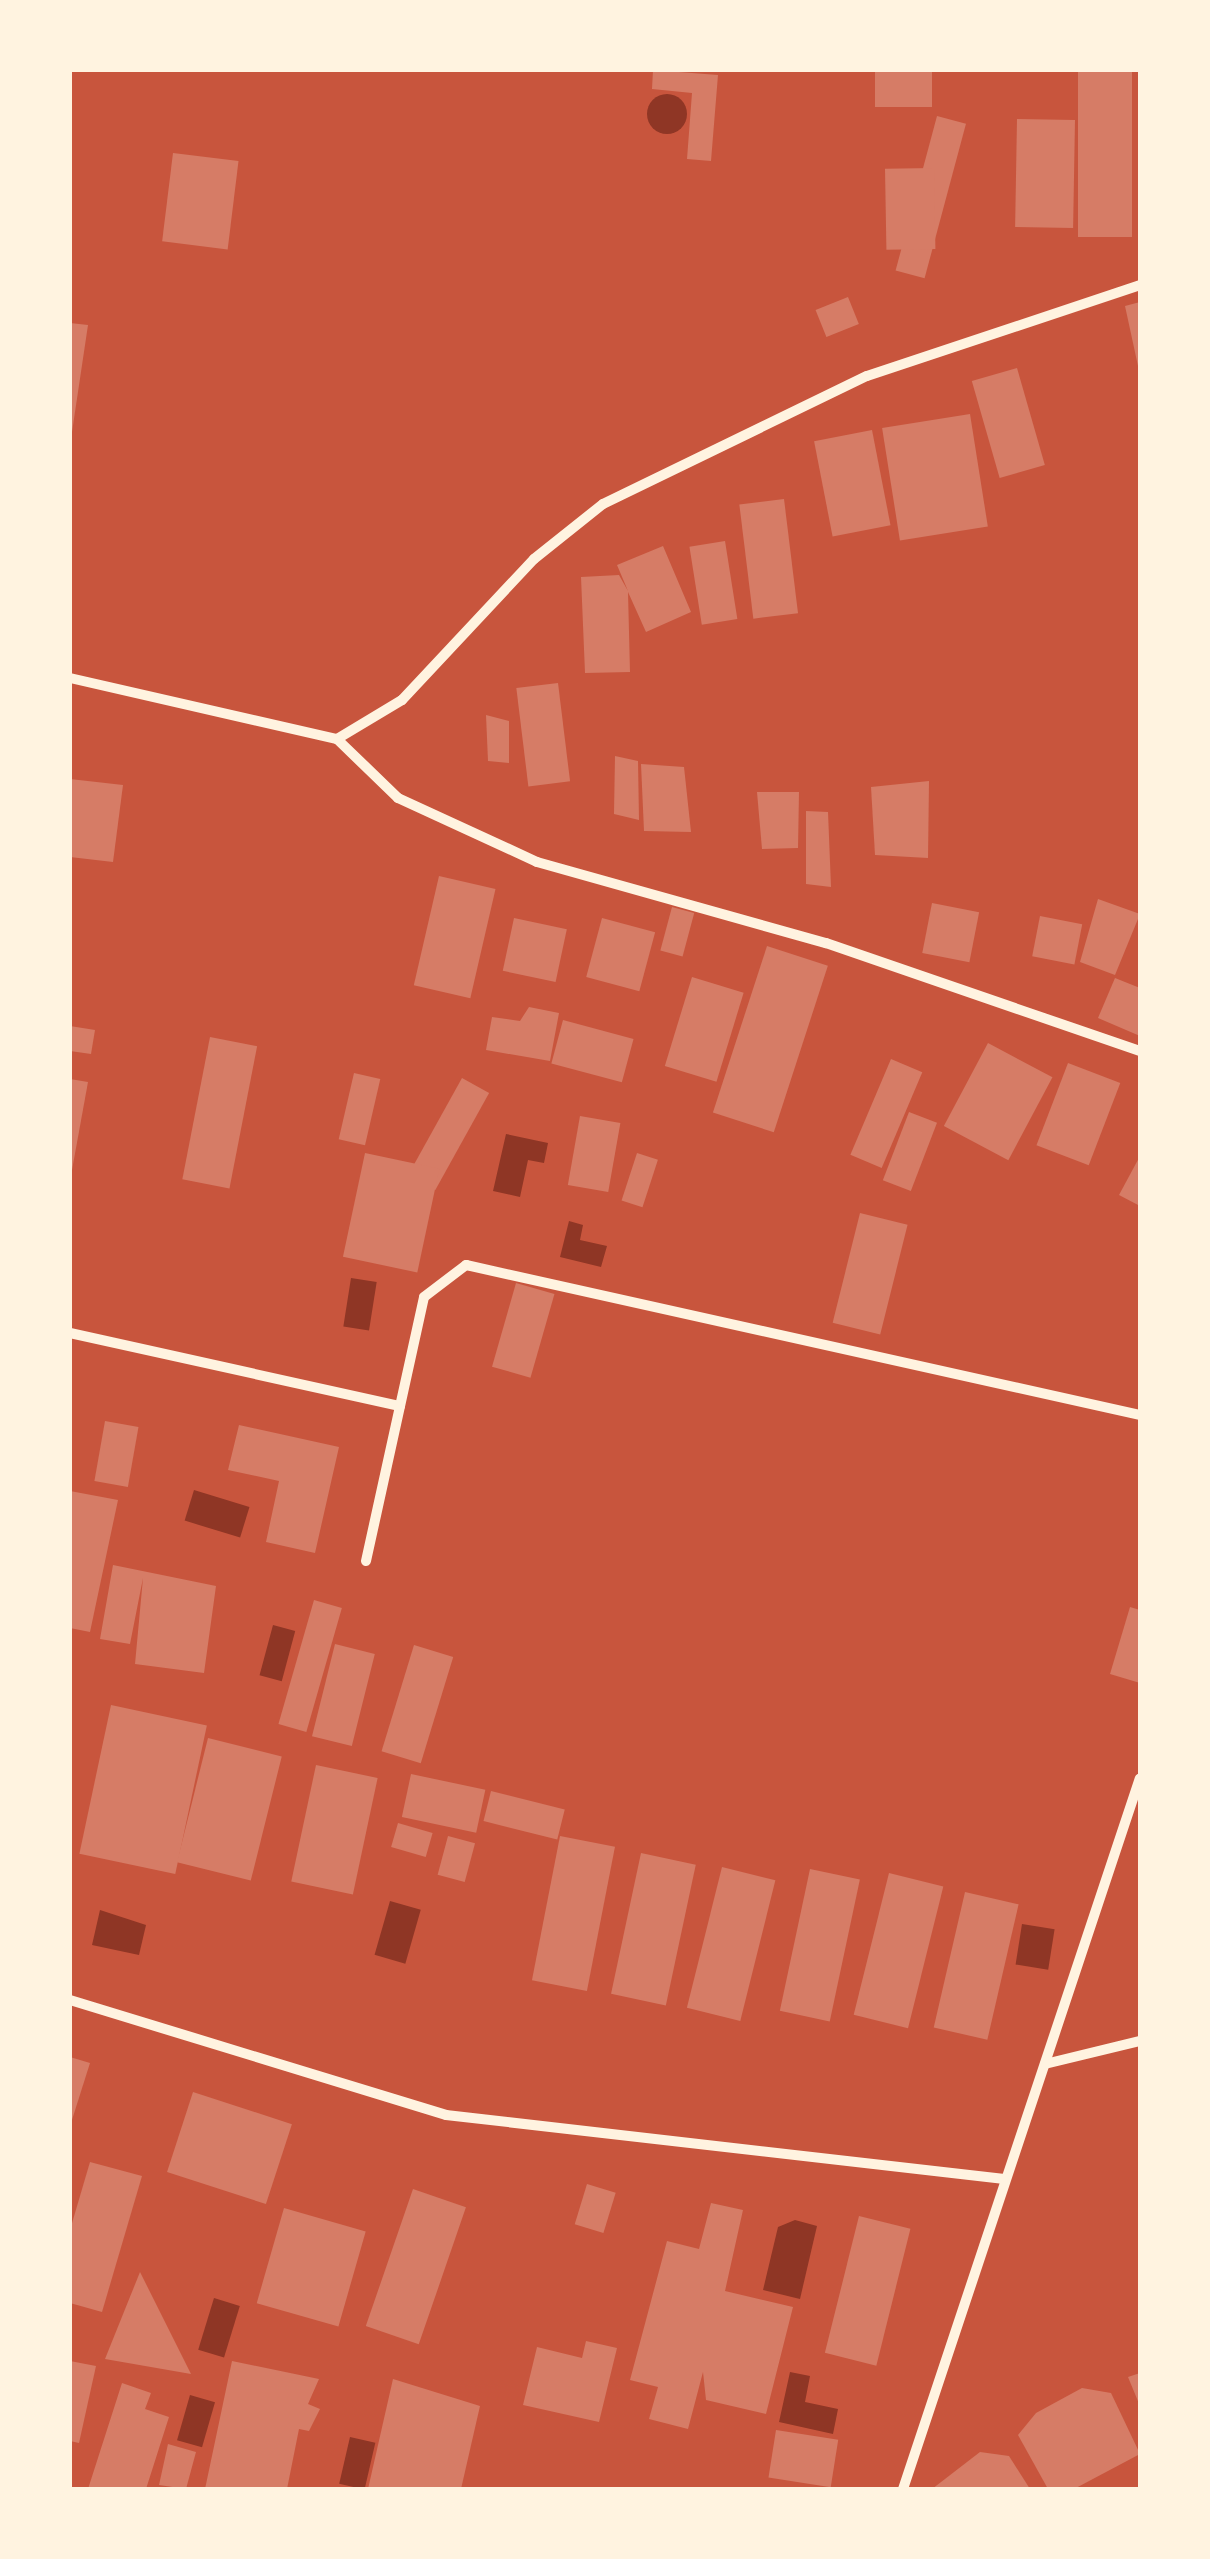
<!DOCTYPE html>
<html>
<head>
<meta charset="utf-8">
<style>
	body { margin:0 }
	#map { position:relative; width:1210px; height:2559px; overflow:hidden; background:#c8553d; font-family:"Golos Text",sans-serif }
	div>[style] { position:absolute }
	.water>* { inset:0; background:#8f3625; transform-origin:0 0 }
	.round { border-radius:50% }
	.building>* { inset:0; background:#d67c66; transform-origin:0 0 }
	.minor>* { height:10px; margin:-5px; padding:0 5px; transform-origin:5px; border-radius:5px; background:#fff3e0 }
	span { translate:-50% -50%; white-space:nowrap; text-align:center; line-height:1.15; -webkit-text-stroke:8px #fff3e0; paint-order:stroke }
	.frame { position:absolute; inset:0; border:72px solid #fff3e0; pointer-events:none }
</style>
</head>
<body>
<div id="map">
	<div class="water">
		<div class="round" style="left:647px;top:94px;width:40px;height:40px"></div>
		<div style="clip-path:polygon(506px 1134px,548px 1143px,544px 1163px,528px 1160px,520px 1197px,493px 1191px)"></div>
		<div style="clip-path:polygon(569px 1221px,583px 1225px,580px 1240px,607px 1246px,601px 1267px,560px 1257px)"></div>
		<div style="left:351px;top:1278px;width:26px;height:49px;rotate:9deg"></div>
		<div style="left:194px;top:1490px;width:58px;height:32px;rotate:17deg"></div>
		<div style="left:273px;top:1625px;width:23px;height:52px;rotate:15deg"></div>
		<div style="left:390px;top:1901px;width:32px;height:56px;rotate:16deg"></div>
		<div style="clip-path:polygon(100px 1910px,146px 1925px,139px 1955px,92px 1945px)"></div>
		<div style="left:1022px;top:1924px;width:33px;height:41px;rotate:9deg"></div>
		<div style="clip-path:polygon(795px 2220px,817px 2226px,800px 2299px,763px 2290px,778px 2227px)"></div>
		<div style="left:214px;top:2298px;width:27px;height:54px;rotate:17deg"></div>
		<div style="clip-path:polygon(790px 2372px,810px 2376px,805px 2402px,838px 2409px,833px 2434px,779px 2422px)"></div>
		<div style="left:190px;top:2395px;width:26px;height:47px;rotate:16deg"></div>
		<div style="left:350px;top:2437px;width:26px;height:48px;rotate:13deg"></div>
	</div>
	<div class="building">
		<div style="clip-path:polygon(653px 70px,718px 75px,711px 161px,687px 159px,692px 93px,652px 89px)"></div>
		<div style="left:875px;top:70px;width:57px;height:37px"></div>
		<div style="left:1078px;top:70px;width:54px;height:167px"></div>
		<div style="left:937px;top:116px;width:30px;height:160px;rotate:15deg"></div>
		<div style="left:1017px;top:119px;width:58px;height:108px;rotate:1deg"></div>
		<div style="left:173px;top:153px;width:66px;height:89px;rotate:7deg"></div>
		<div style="left:934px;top:168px;width:81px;height:49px;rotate:89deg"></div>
		<div style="left:848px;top:297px;width:29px;height:35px;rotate:68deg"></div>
		<div style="clip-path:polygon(1140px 302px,1140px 366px,1138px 366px,1125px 306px)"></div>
		<div style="clip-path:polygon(70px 323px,88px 325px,72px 432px,70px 432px)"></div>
		<div style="left:1017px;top:368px;width:101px;height:47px;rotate:74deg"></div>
		<div style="left:970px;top:414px;width:114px;height:89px;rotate:81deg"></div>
		<div style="left:872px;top:430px;width:97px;height:59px;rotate:79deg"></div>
		<div style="left:784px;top:499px;width:115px;height:45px;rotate:83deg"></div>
		<div style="left:725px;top:541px;width:79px;height:36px;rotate:81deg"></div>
		<div style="clip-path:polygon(663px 546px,691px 612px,646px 632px,628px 592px,630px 672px,585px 673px,581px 577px,619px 575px,628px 591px,617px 565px)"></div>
		<div style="left:558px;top:683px;width:99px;height:42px;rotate:83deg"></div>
		<div style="clip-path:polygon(486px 715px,509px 721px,509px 763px,488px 761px)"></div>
		<div style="clip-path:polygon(615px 756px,638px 761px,639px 820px,614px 814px)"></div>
		<div style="clip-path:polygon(641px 764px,684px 767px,691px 832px,644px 831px)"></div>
		<div style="clip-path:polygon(70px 779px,123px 785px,113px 862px,70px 857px)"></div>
		<div style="clip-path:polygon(929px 781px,928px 858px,875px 855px,871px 787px)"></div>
		<div style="clip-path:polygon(757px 792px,799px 792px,798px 848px,762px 849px)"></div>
		<div style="clip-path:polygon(806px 811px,828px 812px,831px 887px,806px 884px)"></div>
		<div style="left:439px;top:876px;width:58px;height:112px;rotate:13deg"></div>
		<div style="clip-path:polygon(1098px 899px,1140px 914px,1115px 975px,1080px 962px)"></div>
		<div style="left:932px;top:903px;width:48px;height:51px;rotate:11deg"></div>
		<div style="left:672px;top:907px;width:23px;height:45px;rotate:15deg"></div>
		<div style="left:1040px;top:916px;width:43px;height:41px;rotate:11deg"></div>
		<div style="left:514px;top:918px;width:54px;height:54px;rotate:12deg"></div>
		<div style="left:602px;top:918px;width:55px;height:61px;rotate:15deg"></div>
		<div style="left:767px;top:946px;width:64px;height:175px;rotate:18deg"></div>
		<div style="left:692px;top:977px;width:54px;height:93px;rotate:17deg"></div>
		<div style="clip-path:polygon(1115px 978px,1140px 988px,1140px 1036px,1098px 1018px)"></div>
		<div style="clip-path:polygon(529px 1007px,559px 1013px,550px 1061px,486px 1050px,492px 1017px,520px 1021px)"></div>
		<div style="left:563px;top:1020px;width:73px;height:45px;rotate:15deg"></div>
		<div style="clip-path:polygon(70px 1026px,95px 1030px,91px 1054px,70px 1051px)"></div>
		<div style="left:210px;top:1037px;width:48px;height:145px;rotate:11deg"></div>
		<div style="left:988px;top:1043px;width:73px;height:94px;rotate:28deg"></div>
		<div style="left:891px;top:1059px;width:34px;height:104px;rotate:23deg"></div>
		<div style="left:1068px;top:1063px;width:56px;height:88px;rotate:21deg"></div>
		<div style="left:354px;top:1073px;width:27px;height:68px;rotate:13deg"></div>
		<div style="left:462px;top:1078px;width:31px;height:111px;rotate:29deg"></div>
		<div style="clip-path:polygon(70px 1079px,88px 1082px,72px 1170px,70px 1169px)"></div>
		<div style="left:909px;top:1112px;width:30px;height:73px;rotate:21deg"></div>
		<div style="left:580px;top:1116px;width:41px;height:70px;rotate:10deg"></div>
		<div style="left:365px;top:1153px;width:76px;height:106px;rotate:12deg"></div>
		<div style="left:637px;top:1153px;width:22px;height:50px;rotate:18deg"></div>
		<div style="clip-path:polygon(1140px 1156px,1140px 1206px,1119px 1195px)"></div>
		<div style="left:860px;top:1213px;width:49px;height:113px;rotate:14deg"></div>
		<div style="left:516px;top:1283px;width:40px;height:87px;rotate:16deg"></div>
		<div style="left:105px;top:1421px;width:34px;height:61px;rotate:10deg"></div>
		<div style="clip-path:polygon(239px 1425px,339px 1447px,315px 1553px,266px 1542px,279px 1481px,228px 1470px)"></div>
		<div style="clip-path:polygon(70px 1491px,118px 1500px,90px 1632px,70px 1628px)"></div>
		<div style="clip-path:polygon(113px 1565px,216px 1586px,204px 1673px,135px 1664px,143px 1578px,130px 1644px,100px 1639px)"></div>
		<div style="left:314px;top:1600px;width:29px;height:129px;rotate:16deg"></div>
		<div style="clip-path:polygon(1130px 1607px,1140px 1610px,1140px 1683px,1110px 1674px)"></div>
		<div style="left:335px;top:1644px;width:41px;height:95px;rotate:14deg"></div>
		<div style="left:414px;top:1645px;width:41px;height:111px;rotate:17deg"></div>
		<div style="left:111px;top:1705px;width:98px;height:152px;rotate:12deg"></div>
		<div style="left:208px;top:1738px;width:76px;height:128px;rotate:14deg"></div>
		<div style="left:316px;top:1765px;width:63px;height:119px;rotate:12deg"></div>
		<div style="left:411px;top:1774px;width:76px;height:44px;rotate:12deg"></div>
		<div style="left:491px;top:1791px;width:76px;height:31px;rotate:14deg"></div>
		<div style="left:398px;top:1823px;width:36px;height:25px;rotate:16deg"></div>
		<div style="left:448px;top:1836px;width:28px;height:40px;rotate:15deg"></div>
		<div style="left:560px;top:1836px;width:56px;height:147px;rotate:11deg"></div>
		<div style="left:641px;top:1853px;width:56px;height:144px;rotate:12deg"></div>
		<div style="left:722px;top:1867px;width:55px;height:145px;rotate:14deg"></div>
		<div style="left:810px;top:1869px;width:51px;height:145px;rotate:12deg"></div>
		<div style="left:889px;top:1873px;width:56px;height:146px;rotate:14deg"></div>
		<div style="left:965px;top:1892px;width:55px;height:139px;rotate:13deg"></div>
		<div style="clip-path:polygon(70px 2057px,90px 2063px,71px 2123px,70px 2122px)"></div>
		<div style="left:193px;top:2092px;width:104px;height:84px;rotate:18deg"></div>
		<div style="clip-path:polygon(90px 2162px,142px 2176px,102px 2312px,70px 2303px,70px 2230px)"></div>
		<div style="left:587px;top:2184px;width:30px;height:42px;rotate:17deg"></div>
		<div style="left:413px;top:2189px;width:56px;height:145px;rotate:19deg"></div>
		<div style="clip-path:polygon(711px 2203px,743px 2210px,725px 2291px,793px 2307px,766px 2414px,706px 2400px,703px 2372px,688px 2429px,649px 2419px,658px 2387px,630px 2380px,667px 2241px,699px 2249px)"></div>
		<div style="left:284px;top:2208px;width:85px;height:99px;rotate:16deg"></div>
		<div style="left:859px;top:2216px;width:53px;height:141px;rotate:14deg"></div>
		<div style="clip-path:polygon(140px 2272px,191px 2374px,105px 2359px)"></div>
		<div style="clip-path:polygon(586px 2341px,617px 2348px,599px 2422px,523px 2405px,537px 2347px,582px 2358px)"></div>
		<div style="clip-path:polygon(70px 2361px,96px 2366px,79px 2443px,70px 2441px)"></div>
		<div style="clip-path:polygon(232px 2361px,319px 2379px,308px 2404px,320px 2409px,309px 2431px,299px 2429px,287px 2489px,205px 2489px)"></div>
		<div style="clip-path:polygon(1140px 2373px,1140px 2406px,1128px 2377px)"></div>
		<div style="clip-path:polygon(393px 2379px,480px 2406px,461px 2489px,368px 2489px)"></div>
		<div style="clip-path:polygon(122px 2383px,151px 2393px,145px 2409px,169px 2417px,146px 2489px,88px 2489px)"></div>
		<div style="clip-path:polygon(1082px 2388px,1111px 2393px,1140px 2454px,1074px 2489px,1048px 2489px,1018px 2435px,1036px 2413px)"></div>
		<div style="left:776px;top:2430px;width:63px;height:48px;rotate:9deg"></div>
		<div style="clip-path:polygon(168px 2444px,196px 2452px,186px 2489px,159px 2485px)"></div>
		<div style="clip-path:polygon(980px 2452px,1009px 2456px,1030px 2489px,932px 2489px)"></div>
	</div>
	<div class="minor">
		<div style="left:70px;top:678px;width:274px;rotate:12.9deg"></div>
		<div style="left:337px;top:739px;width:76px;rotate:-31deg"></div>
		<div style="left:402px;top:700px;width:193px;rotate:-46.9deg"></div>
		<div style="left:534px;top:559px;width:88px;rotate:-38.6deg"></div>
		<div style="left:603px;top:504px;width:293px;rotate:-25.9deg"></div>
		<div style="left:867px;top:376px;width:288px;rotate:-18.4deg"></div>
		<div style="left:337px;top:739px;width:85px;rotate:44deg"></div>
		<div style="left:398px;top:798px;width:153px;rotate:24.7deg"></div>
		<div style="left:537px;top:862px;width:300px;rotate:15.7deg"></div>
		<div style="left:826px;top:943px;width:332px;rotate:19deg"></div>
		<div style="left:70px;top:1333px;width:338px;rotate:12.5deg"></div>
		<div style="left:366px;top:1561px;width:270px;rotate:-77.6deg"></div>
		<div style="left:424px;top:1297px;width:53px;rotate:-37.3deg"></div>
		<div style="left:466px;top:1265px;width:690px;rotate:12.55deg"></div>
		<div style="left:70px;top:2000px;width:393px;rotate:17deg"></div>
		<div style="left:446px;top:2115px;width:562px;rotate:6.54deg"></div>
		<div style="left:1045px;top:2064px;width:98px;rotate:-13.6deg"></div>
		<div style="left:903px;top:2489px;width:749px;rotate:-71.57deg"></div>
	</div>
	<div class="frame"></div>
</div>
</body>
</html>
